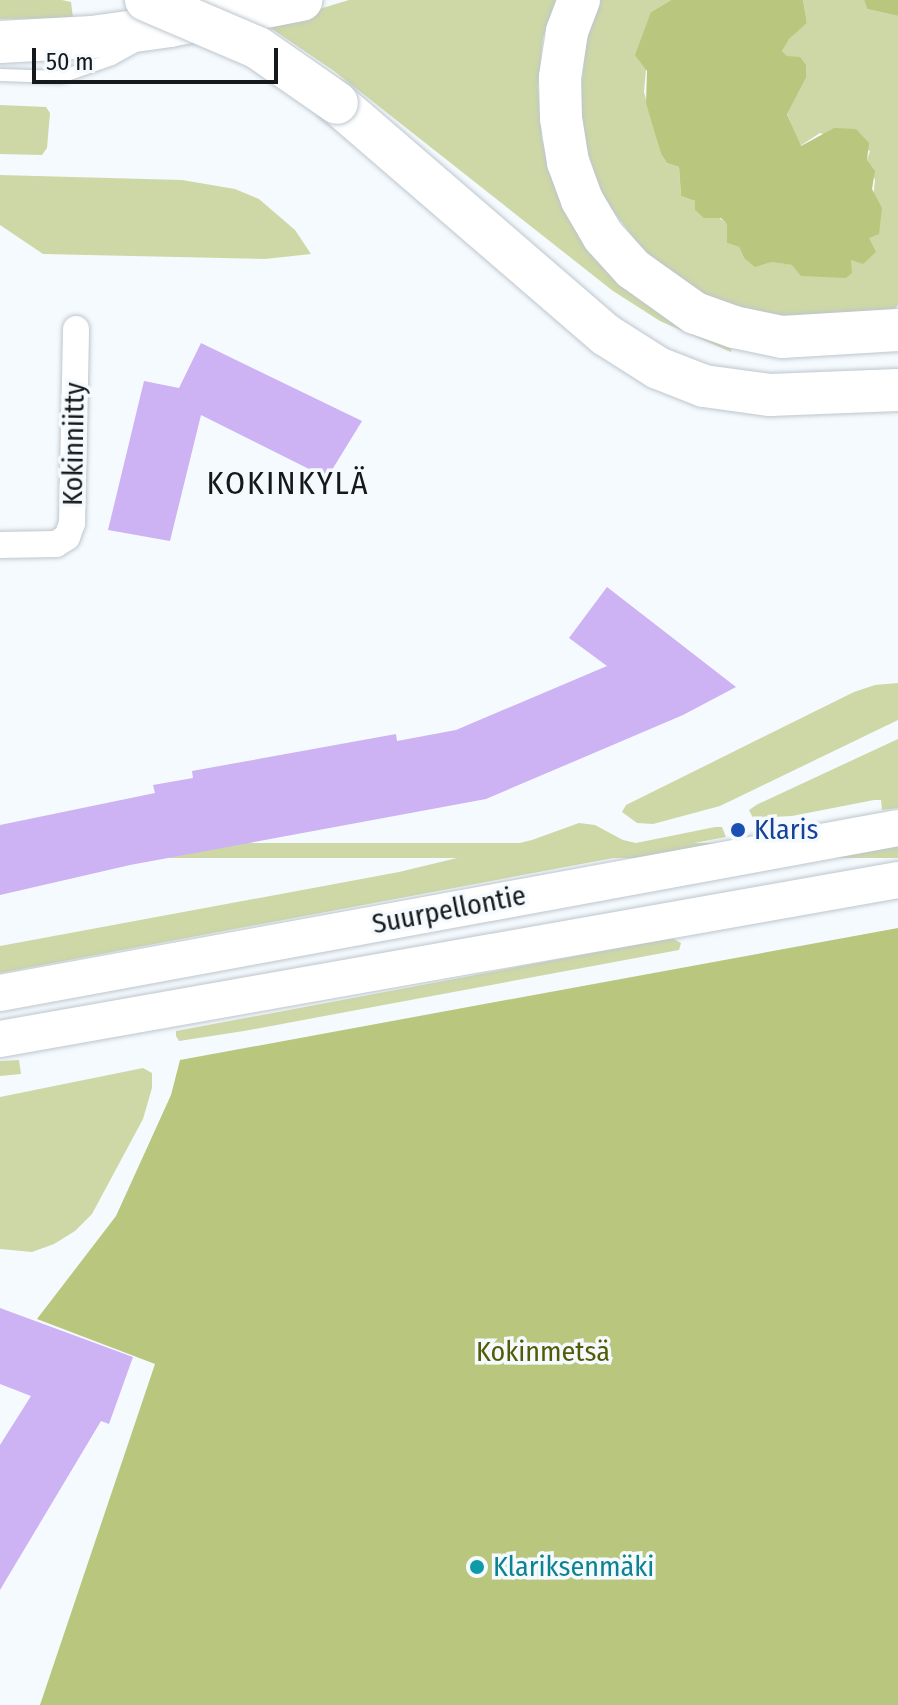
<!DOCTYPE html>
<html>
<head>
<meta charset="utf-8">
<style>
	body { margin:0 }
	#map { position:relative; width:898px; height:1705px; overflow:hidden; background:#f5fafe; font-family:"Fira Sans Condensed",sans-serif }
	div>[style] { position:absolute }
	.green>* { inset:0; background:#ced8a6; transform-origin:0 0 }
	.forest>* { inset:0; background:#b9c67e }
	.building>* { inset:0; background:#cdb2f4 }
	.roads { filter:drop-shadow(0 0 2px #bdc6cd) drop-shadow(0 0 2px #bdc6cd) }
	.service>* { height:12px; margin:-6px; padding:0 6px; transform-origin:6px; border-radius:6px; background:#fff }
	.minor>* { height:26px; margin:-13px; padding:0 13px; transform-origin:13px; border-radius:13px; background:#fff }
	.secondary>* { height:36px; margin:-18px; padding:0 18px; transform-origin:18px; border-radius:18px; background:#fff }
	.trunk>* { height:42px; margin:-21px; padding:0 21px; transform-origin:21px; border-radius:21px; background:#fff }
	.bridges { filter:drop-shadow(0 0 2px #bdc6cd) drop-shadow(0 0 2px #bdc6cd) }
	.trunk-bridge>* { height:42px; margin:-21px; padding:0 21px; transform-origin:21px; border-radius:21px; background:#fff }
	.dots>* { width:22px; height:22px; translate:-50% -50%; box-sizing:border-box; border:4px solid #f5fafe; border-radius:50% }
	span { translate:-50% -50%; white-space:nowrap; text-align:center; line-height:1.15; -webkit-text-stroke:7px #f5fafe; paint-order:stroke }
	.street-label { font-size:28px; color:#16191b }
	.transit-label { font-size:28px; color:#164399 }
	.left { translate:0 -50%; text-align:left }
	.park-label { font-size:28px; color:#525c06 }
	.culture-label { font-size:28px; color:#0d838f }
	.quarter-label { font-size:32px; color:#16191b; letter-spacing:2px }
	.scale { position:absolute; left:32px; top:48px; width:246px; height:36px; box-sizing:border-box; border:4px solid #16191b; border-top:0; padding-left:10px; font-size:24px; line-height:28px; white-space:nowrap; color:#16191b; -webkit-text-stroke:6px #f5fafe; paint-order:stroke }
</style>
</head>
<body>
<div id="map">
	<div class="green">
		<div style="clip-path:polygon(0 0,62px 0,71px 2px,73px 18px,0 19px)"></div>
		<div style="clip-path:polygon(349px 0,556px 0,543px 38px,538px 87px,542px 140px,556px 188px,732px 344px,731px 352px,660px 321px,613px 291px,334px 71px,266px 25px)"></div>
		<div style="clip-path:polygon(599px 0,671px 0,651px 12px,644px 92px,661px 154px,667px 163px,679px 167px,681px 196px,695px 201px,728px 224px,727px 243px,739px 247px,744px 258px,793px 265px,850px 266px,851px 260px,857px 261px,869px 238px,875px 180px,867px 160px,870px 151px,820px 133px,800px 146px,787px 113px,806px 78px,782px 51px,788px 39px,807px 23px,803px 0,864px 0,867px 9px,898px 16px,898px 305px,894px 310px,801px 322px,714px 302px,651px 260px,602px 197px,578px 121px,587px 32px)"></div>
		<div style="clip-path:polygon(0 105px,46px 107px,50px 113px,47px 148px,42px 155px,0 154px)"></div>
		<div style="clip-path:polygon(0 175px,182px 180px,235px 189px,259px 199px,295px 230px,311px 254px,265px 259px,43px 254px,0 225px)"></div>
		<div style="clip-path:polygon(898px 683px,898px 720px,720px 806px,653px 824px,637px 823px,622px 812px,626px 805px,854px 692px,875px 685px)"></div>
		<div style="clip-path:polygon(898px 739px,898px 808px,882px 810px,881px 800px,874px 800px,792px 816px,753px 818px,749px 810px,758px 804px)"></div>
		<div style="clip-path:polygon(579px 823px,595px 825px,623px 840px,636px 843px,715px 827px,722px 827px,726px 837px,0 973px,0 946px,399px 872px,532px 840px)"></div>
		<div style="left:898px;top:843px;width:15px;height:914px;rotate:90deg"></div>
		<div style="clip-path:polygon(672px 938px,681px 943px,679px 950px,244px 1031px,179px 1041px,176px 1036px,176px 1031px)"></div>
		<div style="clip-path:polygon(19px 1060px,21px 1074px,0 1076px,0 1061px)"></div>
		<div style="clip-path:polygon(143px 1068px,152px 1073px,152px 1088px,143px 1119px,92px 1214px,75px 1231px,54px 1244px,32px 1252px,0 1249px,0 1097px)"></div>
	</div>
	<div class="forest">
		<div style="clip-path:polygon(671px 0,803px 0,807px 23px,789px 39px,782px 51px,787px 56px,800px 57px,806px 65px,806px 78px,787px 114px,801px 146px,834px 128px,856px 129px,869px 143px,867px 160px,875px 171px,872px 189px,882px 208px,879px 234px,869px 238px,876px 252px,863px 264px,851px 260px,852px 273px,846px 278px,801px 276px,792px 265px,771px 262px,755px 267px,744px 258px,739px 247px,727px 243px,727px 224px,721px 218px,704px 218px,695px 210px,695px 201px,681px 196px,679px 167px,667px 163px,661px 154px,646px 103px,647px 71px,635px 55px,651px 12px)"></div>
		<div style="clip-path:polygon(864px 0,898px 0,898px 16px,867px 9px)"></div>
		<div style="clip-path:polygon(898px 928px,898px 1705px,40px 1705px,155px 1364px,37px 1319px,116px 1216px,171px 1095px,180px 1060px)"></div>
	</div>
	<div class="building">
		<div style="clip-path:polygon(201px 343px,362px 421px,327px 478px,201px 415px,170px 541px,108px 530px,144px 381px,179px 388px)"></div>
		<div style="clip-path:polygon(607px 587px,736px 687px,683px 715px,486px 799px,130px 865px,0 895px,0 825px,155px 793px,153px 785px,193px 778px,192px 771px,396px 734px,397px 741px,456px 730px,607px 666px,569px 638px)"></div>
		<div style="clip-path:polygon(0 1308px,133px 1357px,109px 1424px,101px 1421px,0 1590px,0 1445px,31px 1396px,0 1384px)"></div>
	</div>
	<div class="roads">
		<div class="service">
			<div style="left:0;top:75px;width:61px;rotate:1.9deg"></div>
			<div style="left:61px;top:77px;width:54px;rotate:-19.4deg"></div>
			<div style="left:112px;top:59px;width:25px;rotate:-29deg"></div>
		</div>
		<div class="minor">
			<div style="left:0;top:545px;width:56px;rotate:-1deg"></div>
			<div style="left:56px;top:544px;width:13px;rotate:-32deg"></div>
			<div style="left:67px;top:537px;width:15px;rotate:-70deg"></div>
			<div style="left:72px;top:523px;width:194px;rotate:-88.8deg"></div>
		</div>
		<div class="secondary">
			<div style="left:0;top:993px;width:913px;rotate:-10.41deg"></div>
			<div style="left:0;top:1039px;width:912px;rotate:-10.04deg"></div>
		</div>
		<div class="trunk">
			<div style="left:579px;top:0;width:34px;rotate:111deg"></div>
			<div style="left:567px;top:32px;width:46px;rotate:98.8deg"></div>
			<div style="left:560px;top:77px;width:41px;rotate:88.6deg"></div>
			<div style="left:561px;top:118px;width:45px;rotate:81deg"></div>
			<div style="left:568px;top:162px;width:40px;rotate:69.8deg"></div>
			<div style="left:582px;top:200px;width:42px;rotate:59.7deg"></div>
			<div style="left:603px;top:236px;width:45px;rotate:47.7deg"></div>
			<div style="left:633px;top:269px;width:76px;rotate:35.4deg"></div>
			<div style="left:695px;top:313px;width:41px;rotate:19.7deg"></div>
			<div style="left:734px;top:327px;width:49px;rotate:11.8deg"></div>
			<div style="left:782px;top:337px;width:116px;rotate:-3.5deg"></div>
			<div style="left:0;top:42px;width:92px;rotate:-3.1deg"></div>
			<div style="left:92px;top:37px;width:79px;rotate:-8deg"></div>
			<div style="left:170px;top:26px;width:134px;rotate:-11.2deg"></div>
			<div style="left:337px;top:103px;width:355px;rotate:40.8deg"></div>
			<div style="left:606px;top:335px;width:62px;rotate:32.4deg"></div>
			<div style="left:658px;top:368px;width:49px;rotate:21.4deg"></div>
			<div style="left:704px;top:386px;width:67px;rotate:7.8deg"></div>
			<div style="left:770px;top:395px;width:128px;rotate:-2.2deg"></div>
		</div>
	</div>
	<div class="bridges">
		<div class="trunk-bridge">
			<div style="left:146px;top:0;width:122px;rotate:23.2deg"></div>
			<div style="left:258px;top:48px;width:96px;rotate:34.8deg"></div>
		</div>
	</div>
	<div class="dots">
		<div style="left:738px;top:830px;background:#1a4fb4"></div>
		<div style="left:477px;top:1567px;background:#0f9aa8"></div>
	</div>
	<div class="street-label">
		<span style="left:74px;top:444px;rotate:-89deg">Kokinniitty</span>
		<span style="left:449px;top:910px;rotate:-11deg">Suurpellontie</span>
	</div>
	<div class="transit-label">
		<span class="left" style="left:754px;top:830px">Klaris</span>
	</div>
	<div class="park-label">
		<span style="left:543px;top:1352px">Kokinmetsä</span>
	</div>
	<div class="culture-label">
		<span class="left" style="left:493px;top:1567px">Klariksenmäki</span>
	</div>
	<div class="quarter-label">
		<span style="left:288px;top:483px">KOKINKYLÄ</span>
	</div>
	<div class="scale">50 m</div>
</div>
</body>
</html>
